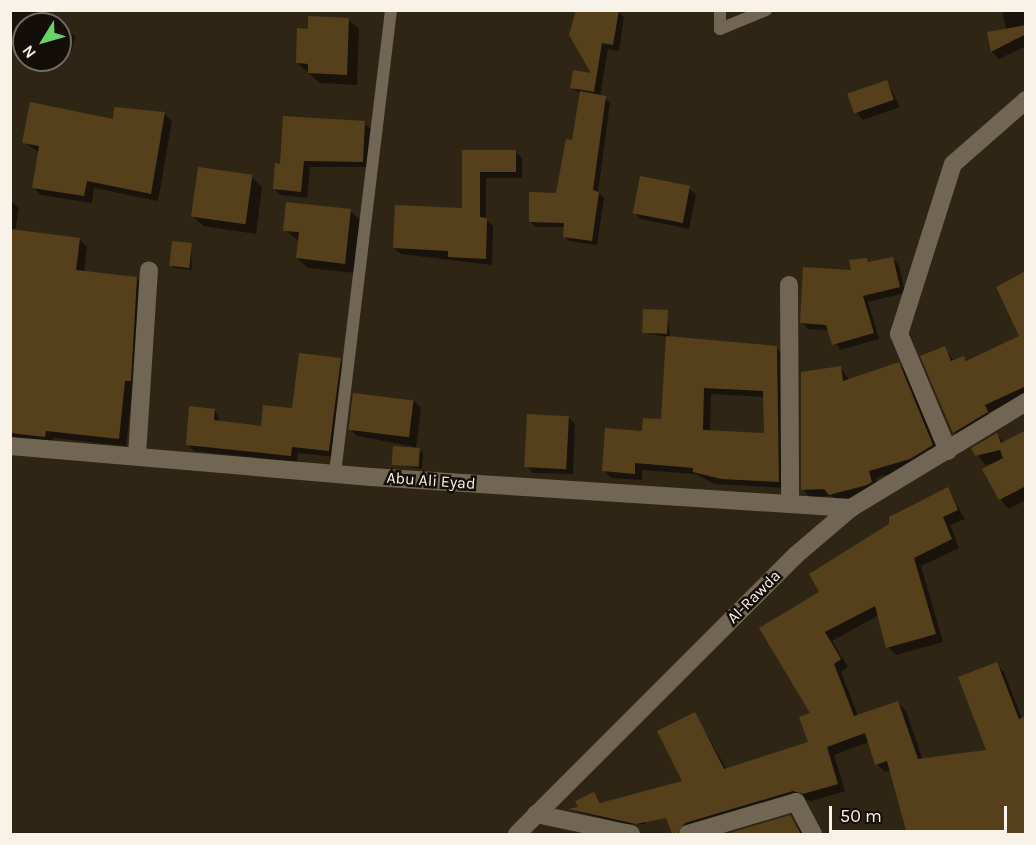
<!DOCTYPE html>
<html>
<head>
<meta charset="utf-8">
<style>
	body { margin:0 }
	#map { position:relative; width:1036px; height:845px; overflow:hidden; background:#2f2515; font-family:Karla,sans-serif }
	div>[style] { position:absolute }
	.shadow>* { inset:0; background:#0007 }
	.building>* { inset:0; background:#56401c; transform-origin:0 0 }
	.service>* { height:12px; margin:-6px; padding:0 6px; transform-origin:6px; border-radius:6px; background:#716654 }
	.minor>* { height:18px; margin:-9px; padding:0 9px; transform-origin:9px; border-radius:9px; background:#716654 }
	span { translate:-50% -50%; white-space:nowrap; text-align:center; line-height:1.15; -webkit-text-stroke:5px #130f08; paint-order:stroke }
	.street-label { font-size:16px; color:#f9f2e8 }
	.frame { position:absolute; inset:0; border:12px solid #f9f2e8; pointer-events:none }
	.north { position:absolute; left:12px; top:12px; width:60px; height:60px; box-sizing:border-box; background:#130f08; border:2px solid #6f6a62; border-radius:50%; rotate:233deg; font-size:16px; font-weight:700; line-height:24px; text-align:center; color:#f9f2e8 }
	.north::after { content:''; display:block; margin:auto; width:21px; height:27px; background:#66d466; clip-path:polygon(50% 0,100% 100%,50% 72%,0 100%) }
	.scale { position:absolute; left:829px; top:806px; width:178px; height:27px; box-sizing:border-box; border:3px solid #f9f2e8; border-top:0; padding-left:8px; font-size:18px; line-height:21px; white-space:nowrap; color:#f9f2e8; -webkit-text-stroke:4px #130f08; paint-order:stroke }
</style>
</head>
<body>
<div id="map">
	<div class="shadow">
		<div style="clip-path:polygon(10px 10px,42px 10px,47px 15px,45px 21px,53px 24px,24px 24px,24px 50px,10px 47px)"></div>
		<div style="clip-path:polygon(1002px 10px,1026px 10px,1026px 46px,999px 59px,992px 52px,988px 33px,1006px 30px)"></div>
		<div style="clip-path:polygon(618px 11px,624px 17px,619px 51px,608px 49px,600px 96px,610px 102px,598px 192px,604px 198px,597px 245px,569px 241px,564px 236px,565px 227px,536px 227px,530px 222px,557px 195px,574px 142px,581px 94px,572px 88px,594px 75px,570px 35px)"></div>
		<div style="clip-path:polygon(348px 19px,359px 29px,357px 85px,320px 83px,297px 63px,309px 30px)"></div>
		<div style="clip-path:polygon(60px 26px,76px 36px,71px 52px,60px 48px)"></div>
		<div style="clip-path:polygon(887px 82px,900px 107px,863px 120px,857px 113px)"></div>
		<div style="clip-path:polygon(164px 113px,172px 121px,158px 201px,94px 188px,92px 203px,41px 195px,33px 187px,39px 152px,23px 142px)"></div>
		<div style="clip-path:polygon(364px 123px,371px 129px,369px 167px,310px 167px,307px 198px,281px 195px,274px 189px,281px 165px)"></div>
		<div style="clip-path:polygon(464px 151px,516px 152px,522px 158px,522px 178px,486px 178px,486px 219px,493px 226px,492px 265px,401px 254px,394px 248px,463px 210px)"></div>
		<div style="clip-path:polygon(252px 177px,262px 187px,256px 234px,203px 226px,193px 216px)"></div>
		<div style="clip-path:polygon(689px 188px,696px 195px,689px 229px,641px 219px,634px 212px)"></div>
		<div style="clip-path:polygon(10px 200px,19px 208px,15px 231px,79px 239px,87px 247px,84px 273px,137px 278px,144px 286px,126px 446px,53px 438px,53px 444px,10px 440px)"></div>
		<div style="clip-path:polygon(350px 211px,361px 221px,355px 273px,308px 268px,297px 258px,299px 241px,285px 230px)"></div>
		<div style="clip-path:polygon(191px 244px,192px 270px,174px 268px,171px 265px)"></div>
		<div style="clip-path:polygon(892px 258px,899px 265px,905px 293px,868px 302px,879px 339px,840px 350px,829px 330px,808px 329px,802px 323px,866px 259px,870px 263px)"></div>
		<div style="clip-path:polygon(1026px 273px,1026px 394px,988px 413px,994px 419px,962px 440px,954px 432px,944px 348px,954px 361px,963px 357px,968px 362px,1021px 337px)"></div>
		<div style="clip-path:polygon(evenodd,667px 312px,670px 338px,776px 348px,784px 355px,785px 488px,715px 484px,696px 474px,642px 470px,642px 480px,611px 478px,604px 470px,643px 432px,662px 421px,667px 337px,644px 333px,667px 312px,711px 394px,764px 397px,765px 434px,710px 432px,711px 394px)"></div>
		<div style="clip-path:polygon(340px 360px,347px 366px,336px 457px,298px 453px,297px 462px,194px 451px,188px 444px,215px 410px,221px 423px,263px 428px,294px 410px)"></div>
		<div style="clip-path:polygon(898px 364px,906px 371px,940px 453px,918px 466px,876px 478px,879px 490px,838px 502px,832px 496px,810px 497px,803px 489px,841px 368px,849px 380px)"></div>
		<div style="clip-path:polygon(414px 401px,421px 408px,416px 448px,423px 453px,422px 469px,393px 464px,415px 447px,357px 436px,350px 429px)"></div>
		<div style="clip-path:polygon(568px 417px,575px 424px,573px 474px,533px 473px,527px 466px)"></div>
		<div style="clip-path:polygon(1026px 431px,1026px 500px,1009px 509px,1000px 499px,995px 463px,986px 465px,977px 455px,997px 435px,1004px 442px)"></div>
		<div style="clip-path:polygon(947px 489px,965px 519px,950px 525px,959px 548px,921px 566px,943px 642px,896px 655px,888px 647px,879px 615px,832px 641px,848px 667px,841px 672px,858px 716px,898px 703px,906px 711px,923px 760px,988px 751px,996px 664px,1004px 672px,1022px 719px,1026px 718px,1026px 834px,909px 834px,891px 770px,885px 772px,877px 764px,869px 742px,834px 755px,845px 791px,812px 801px,802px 799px,689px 834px,673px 834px,659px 790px,684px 782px,695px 714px,727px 770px,810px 743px,821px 593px,891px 525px,888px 519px)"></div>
		<div style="clip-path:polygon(594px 793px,602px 804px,644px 801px,645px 824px,624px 824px,571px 810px,581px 808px)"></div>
		<div style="clip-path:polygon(790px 817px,803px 834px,731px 834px)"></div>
	</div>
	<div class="building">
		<div style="clip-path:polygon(576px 10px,619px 10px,613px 45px,602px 43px,594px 92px,570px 88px,573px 70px,591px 73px,569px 35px)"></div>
		<div style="clip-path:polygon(308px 16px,349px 18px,347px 75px,308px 73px,308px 64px,296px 63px,297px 28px,308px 29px)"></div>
		<div style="clip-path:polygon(1026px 25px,1026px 34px,991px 52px,987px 32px)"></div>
		<div style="left:887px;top:80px;width:21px;height:42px;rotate:71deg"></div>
		<div style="clip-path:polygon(580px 91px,606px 96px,593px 190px,599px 192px,592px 241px,563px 237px,564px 223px,529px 222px,529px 192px,556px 193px,566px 139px,572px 140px)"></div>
		<div style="clip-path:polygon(30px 102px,113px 119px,114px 107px,165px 112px,151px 194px,87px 181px,84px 196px,32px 188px,39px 146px,22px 143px)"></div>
		<div style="clip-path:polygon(283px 116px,365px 121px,363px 162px,304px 161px,301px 192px,273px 189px,275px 163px,280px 164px)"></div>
		<div style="clip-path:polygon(462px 150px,516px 150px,516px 172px,480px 172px,480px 217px,487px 218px,486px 259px,448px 257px,448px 251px,393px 248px,395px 205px,462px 208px)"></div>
		<div style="left:198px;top:167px;width:55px;height:50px;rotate:8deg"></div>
		<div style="left:640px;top:176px;width:51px;height:38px;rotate:11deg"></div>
		<div style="clip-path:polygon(286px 202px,351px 209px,345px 264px,296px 258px,299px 232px,283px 231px)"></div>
		<div style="clip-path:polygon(10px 229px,80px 238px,76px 270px,137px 277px,131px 381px,125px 381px,119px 439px,46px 431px,45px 437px,10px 433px)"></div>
		<div style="left:172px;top:241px;width:20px;height:25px;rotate:6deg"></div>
		<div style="clip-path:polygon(893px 257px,900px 287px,863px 296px,874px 333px,832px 345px,826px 325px,800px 323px,803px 267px,851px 270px,849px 260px,867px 258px,868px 262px)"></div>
		<div style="clip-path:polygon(1026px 271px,1026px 386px,985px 405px,988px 412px,953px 433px,920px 356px,945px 346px,951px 361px,964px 356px,966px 361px,1019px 336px,996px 287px)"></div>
		<div style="left:643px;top:309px;width:25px;height:24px;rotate:2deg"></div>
		<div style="clip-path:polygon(evenodd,666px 336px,777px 346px,779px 482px,721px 479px,693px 472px,693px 468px,635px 463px,635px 474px,602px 471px,605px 428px,642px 431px,643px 418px,661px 419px,666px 336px,704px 388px,763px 391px,764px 433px,703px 430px,704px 388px)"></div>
		<div style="clip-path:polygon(299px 353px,341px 358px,329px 451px,292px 447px,291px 456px,186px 445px,189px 406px,215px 409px,214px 420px,261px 426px,263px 405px,292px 408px)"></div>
		<div style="clip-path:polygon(899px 362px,933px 445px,910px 459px,869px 471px,872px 482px,867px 485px,829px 495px,824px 489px,801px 490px,801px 372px,841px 366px,843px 381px)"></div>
		<div style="left:353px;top:393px;width:61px;height:37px;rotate:7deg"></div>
		<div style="left:527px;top:414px;width:42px;height:53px;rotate:3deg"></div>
		<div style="clip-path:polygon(1026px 430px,1026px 486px,999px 500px,982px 469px,1003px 458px,1000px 450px,975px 456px,971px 448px,997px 433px,1001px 443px)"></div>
		<div style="left:393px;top:446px;width:27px;height:19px;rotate:4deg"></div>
		<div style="clip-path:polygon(948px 487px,958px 510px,943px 517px,952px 539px,914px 558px,936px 634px,886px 648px,875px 606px,825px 632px,841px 659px,834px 664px,854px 716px,898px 701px,918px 759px,986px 750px,958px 677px,997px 662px,1019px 719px,1026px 716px,1026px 834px,907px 834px,887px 761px,875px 765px,865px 733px,827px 747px,838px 784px,803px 794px,793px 791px,685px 823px,677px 834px,672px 834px,666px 818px,636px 824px,568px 809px,578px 807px,575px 801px,594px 792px,600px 803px,682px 781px,657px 731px,695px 712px,724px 769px,808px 742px,799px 717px,810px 713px,759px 628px,819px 592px,809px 574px,889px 524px,889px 517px)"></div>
		<div style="clip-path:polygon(790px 815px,801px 834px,726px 834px)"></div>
	</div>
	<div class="service">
		<div style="left:720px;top:10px;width:19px;rotate:90deg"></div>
		<div style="left:720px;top:29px;width:50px;rotate:-22.4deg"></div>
		<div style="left:335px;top:473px;width:466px;rotate:-83.1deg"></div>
	</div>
	<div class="minor">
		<div style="left:789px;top:285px;width:219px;rotate:89.7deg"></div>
		<div style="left:10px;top:446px;width:362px;rotate:4.9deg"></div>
		<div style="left:371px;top:477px;width:481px;rotate:3.7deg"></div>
		<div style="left:948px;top:451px;width:127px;rotate:-112.7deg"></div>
		<div style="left:899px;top:334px;width:178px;rotate:-72.4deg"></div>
		<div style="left:953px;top:164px;width:97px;rotate:-41.2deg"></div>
		<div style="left:137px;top:455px;width:185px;rotate:-86.3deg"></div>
		<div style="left:536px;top:814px;width:97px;rotate:11.9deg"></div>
		<div style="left:517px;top:834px;width:395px;rotate:-45deg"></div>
		<div style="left:796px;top:555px;width:72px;rotate:-40.5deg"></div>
		<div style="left:851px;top:508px;width:205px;rotate:-31.2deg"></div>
		<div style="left:688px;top:834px;width:113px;rotate:-16.5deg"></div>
		<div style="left:796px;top:802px;width:36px;rotate:62deg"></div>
	</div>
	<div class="street-label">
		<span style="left:431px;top:481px;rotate:4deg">Abu Ali Eyad</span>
		<span style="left:754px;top:597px;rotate:-45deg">Al-Rawda</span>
	</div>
	<div class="frame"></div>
	<div class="north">N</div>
	<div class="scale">50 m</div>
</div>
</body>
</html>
